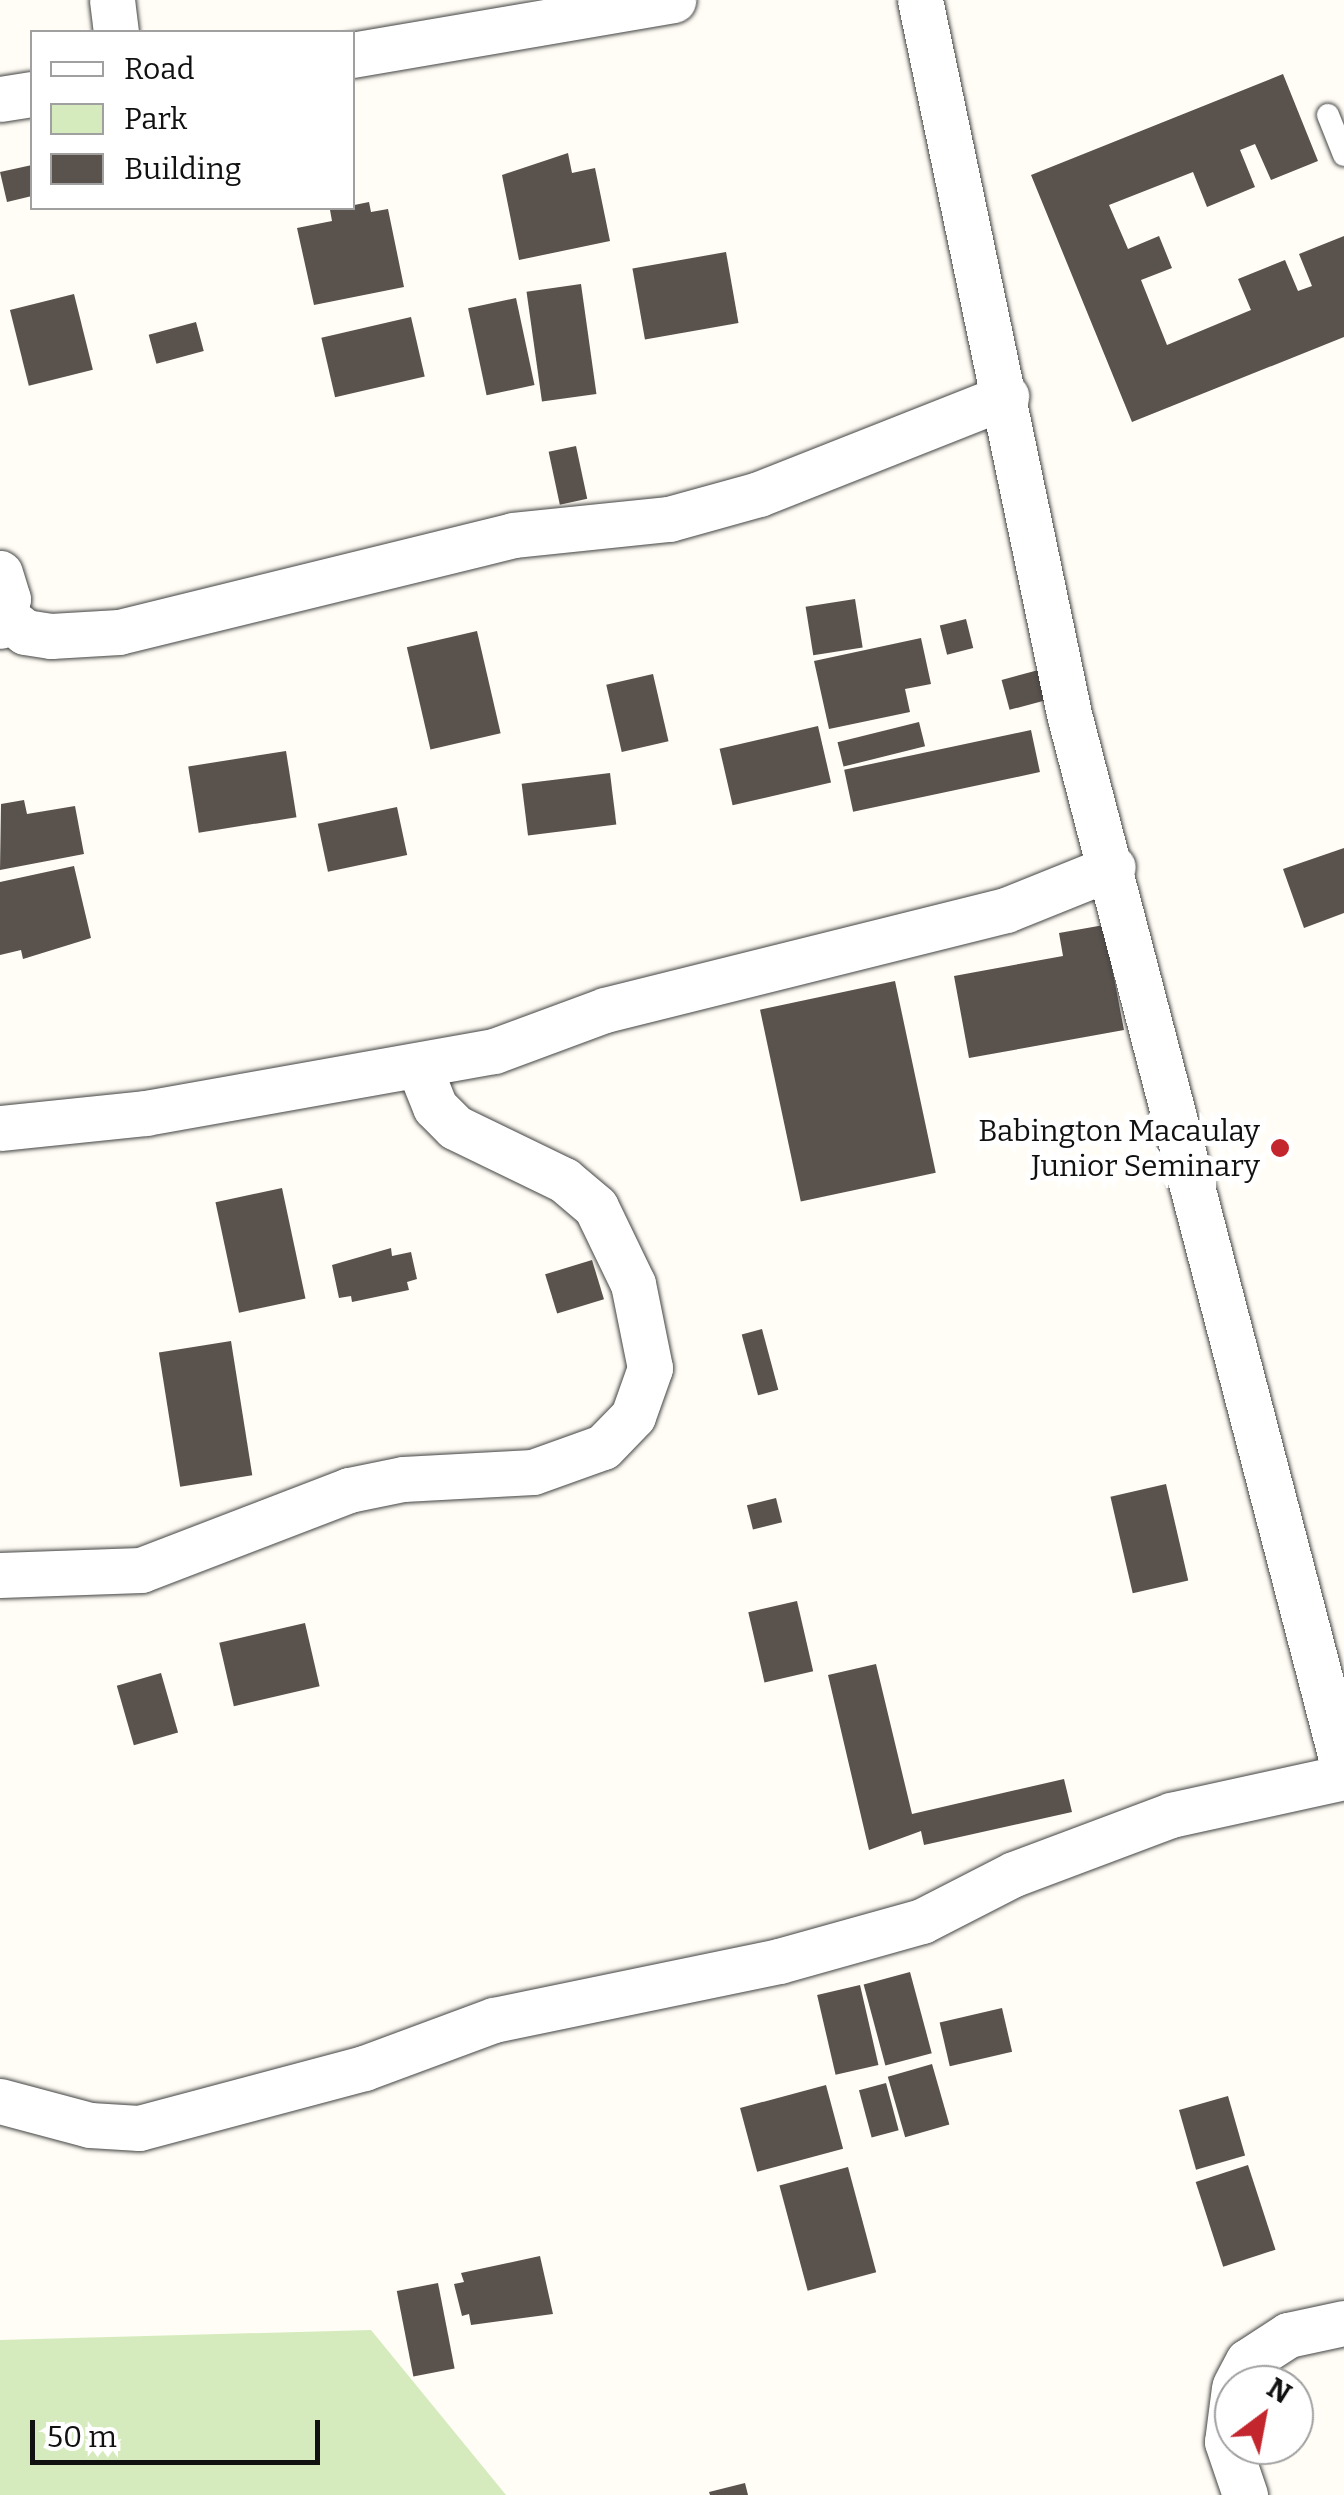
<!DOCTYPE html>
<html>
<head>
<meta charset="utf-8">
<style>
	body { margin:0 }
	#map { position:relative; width:1344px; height:2495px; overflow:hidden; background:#fffdf5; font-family:Bitter,serif }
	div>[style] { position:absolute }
	.green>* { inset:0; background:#d5ebbd }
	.building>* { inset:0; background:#5a524d; transform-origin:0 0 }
	.roads { filter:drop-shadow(0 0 2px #444) drop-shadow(0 0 2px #444) }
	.service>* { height:22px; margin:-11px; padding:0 11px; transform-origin:11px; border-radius:11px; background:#fff }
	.minor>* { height:45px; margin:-22.5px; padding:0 22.5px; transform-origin:22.5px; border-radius:22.5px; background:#fff }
	.dots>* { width:28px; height:28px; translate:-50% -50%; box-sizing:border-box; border:5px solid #fff; border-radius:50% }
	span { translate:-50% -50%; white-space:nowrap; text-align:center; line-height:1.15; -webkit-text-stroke:10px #fff; paint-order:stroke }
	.poi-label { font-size:30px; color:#111 }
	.right { translate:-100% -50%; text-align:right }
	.legend { position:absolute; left:30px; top:30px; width:325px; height:180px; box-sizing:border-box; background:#fff; border:2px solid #a0a0a0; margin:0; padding:12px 18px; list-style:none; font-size:30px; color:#111 }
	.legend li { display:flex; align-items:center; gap:20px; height:50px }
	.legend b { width:50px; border:2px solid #a0a0a0 }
	.north { position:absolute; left:1214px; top:2365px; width:100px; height:100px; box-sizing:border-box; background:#fff; border:2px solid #a0a0a0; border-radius:50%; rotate:32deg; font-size:28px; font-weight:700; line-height:40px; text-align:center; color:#111 }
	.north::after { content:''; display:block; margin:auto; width:35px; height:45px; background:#c4262e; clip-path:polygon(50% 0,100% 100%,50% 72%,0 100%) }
	.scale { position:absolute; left:30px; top:2420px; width:290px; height:45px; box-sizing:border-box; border:5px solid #111; border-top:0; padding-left:12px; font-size:30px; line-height:35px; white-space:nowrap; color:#111; -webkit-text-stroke:8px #fff; paint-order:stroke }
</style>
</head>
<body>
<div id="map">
	<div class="green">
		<div style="clip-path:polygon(371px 2330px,506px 2495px,0 2495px,0 2340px)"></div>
	</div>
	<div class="building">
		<div style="clip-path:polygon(1283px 74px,1318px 161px,1271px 180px,1255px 144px,1240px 150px,1255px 187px,1207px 207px,1193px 172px,1109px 205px,1128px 249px,1159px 236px,1172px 268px,1141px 280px,1167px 345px,1251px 310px,1238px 279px,1285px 260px,1298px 291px,1312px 286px,1299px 254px,1344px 236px,1344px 337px,1132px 422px,1031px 175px)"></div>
		<div style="clip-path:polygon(568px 153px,572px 173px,595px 168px,610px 241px,519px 260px,502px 175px)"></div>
		<div style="clip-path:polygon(32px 165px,32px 196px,7px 202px,0 172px)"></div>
		<div style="clip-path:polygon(369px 202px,371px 212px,388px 209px,404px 287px,314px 305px,297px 228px,332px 221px,330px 210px)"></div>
		<div style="left:726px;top:252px;width:72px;height:95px;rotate:80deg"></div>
		<div style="left:581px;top:284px;width:111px;height:55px;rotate:82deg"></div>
		<div style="left:74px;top:294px;width:78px;height:66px;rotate:76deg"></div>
		<div style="left:516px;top:298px;width:89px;height:49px;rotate:78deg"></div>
		<div style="left:411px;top:317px;width:61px;height:92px;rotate:77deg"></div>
		<div style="left:196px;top:322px;width:30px;height:49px;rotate:75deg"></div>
		<div style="left:576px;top:446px;width:54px;height:28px;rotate:78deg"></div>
		<div style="left:855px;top:599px;width:49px;height:50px;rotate:81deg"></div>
		<div style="left:966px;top:619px;width:30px;height:27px;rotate:76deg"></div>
		<div style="left:477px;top:631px;width:105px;height:72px;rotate:77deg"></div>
		<div style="clip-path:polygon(921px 638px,931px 684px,905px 689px,910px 712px,829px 729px,814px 661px)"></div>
		<div style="left:1046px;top:668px;width:31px;height:46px;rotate:75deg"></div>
		<div style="left:653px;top:674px;width:69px;height:48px;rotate:77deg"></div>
		<div style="left:919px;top:722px;width:25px;height:84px;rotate:76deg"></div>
		<div style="left:818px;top:726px;width:58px;height:101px;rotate:77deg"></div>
		<div style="left:1031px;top:730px;width:43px;height:191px;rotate:78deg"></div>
		<div style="left:286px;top:751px;width:67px;height:99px;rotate:81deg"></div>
		<div style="left:610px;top:773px;width:52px;height:89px;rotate:83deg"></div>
		<div style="clip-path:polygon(24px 800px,27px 814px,75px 806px,84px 854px,0 870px,1px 804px)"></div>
		<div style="left:397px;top:807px;width:49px;height:81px;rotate:78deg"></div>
		<div style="clip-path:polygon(1344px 848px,1344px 913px,1304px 928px,1283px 869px)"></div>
		<div style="clip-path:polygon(74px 866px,91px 938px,23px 959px,21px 950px,0 955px,0 882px)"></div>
		<div style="clip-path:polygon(1104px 925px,1124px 1030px,969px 1058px,954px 976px,1063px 956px,1059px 933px)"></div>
		<div style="left:895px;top:981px;width:196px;height:138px;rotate:78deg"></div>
		<div style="left:282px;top:1188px;width:113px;height:68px;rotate:78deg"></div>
		<div style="clip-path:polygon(391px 1248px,392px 1256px,411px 1252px,417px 1279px,407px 1282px,409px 1290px,352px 1302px,351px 1296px,339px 1298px,332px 1265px)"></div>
		<div style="left:592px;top:1260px;width:41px;height:49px;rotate:73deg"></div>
		<div style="left:762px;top:1329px;width:63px;height:21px;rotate:75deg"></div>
		<div style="left:231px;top:1341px;width:136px;height:73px;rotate:81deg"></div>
		<div style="left:1166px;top:1484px;width:99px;height:57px;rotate:77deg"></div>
		<div style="left:776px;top:1498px;width:25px;height:30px;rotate:76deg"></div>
		<div style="left:797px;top:1601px;width:72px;height:50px;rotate:77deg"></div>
		<div style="left:305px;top:1623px;width:65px;height:88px;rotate:77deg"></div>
		<div style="clip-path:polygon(876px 1664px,912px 1814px,1064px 1779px,1072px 1812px,924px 1845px,921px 1831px,869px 1850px,828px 1675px)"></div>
		<div style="left:161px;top:1673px;width:62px;height:46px;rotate:74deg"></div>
		<div style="left:910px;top:1972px;width:84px;height:48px;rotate:75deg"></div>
		<div style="left:860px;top:1985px;width:82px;height:44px;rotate:77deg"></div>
		<div style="left:1002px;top:2008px;width:45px;height:64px;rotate:77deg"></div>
		<div style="left:932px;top:2064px;width:63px;height:46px;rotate:74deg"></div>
		<div style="left:886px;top:2083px;width:49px;height:28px;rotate:75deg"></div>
		<div style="left:826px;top:2085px;width:66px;height:89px;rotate:75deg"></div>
		<div style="left:1228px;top:2096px;width:62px;height:51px;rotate:74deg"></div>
		<div style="left:1248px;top:2165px;width:89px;height:55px;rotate:72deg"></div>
		<div style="left:848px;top:2167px;width:109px;height:71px;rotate:75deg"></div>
		<div style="clip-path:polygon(540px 2256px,553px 2314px,471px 2325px,469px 2314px,462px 2316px,454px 2284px,464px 2282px,461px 2273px)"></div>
		<div style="left:438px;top:2283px;width:87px;height:42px;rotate:79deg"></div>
		<div style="clip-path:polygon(745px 2483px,748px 2495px,710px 2495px,709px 2492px)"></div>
	</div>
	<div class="roads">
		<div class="service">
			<div style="left:1328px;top:115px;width:43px;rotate:68.2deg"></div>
		</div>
		<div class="minor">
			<div style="left:112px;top:0;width:32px;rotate:83deg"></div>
			<div style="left:920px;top:0;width:729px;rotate:78.21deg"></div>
			<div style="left:1069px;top:714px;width:1091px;rotate:75.4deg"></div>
			<div style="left:352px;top:55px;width:326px;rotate:-9.7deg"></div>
			<div style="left:0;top:99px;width:32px;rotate:-9deg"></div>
			<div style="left:0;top:573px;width:27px;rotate:73deg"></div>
			<div style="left:8px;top:599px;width:28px;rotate:107deg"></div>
			<div style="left:6px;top:617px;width:24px;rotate:38deg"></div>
			<div style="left:25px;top:632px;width:26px;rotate:9deg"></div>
			<div style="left:51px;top:636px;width:68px;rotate:-3.4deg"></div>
			<div style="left:119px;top:632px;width:406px;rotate:-13.8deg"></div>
			<div style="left:513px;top:535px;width:157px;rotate:-5.9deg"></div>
			<div style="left:669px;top:519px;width:93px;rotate:-15.5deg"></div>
			<div style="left:759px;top:494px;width:266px;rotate:-21.6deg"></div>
			<div style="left:0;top:1128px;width:147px;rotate:-5.9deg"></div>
			<div style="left:146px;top:1113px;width:353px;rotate:-10.1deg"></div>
			<div style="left:494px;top:1051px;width:118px;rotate:-20.3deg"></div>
			<div style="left:605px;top:1010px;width:413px;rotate:-14deg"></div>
			<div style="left:1006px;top:910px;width:115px;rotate:-21.9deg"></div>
			<div style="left:0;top:1575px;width:141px;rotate:-2deg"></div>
			<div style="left:141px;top:1570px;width:223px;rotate:-21deg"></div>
			<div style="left:349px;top:1490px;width:55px;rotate:-11.5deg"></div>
			<div style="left:403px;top:1479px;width:130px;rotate:-3.1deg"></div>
			<div style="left:533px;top:1472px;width:74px;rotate:-19.7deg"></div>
			<div style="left:603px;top:1447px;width:43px;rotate:-45.9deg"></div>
			<div style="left:633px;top:1416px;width:51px;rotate:-70.5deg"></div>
			<div style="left:650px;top:1368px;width:86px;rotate:-101.4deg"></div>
			<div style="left:633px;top:1284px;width:85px;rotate:-115.7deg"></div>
			<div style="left:596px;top:1207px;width:42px;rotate:-139.8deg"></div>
			<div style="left:564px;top:1180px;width:121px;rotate:-154.1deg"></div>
			<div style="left:455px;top:1127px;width:28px;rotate:-135deg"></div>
			<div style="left:435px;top:1107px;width:43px;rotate:-111.8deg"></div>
			<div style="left:0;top:2101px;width:93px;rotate:14.9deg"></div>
			<div style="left:90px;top:2125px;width:49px;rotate:3.5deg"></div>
			<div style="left:139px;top:2128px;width:233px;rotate:-14.9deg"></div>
			<div style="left:364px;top:2068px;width:139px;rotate:-20.3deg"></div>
			<div style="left:494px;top:2020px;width:291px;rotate:-11.7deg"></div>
			<div style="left:779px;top:1961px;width:148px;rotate:-15.6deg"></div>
			<div style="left:922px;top:1921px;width:103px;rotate:-27.1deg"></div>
			<div style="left:1014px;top:1874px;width:168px;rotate:-20.6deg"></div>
			<div style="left:1171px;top:1815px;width:177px;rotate:-12.4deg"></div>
			<div style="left:1235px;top:2385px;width:27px;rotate:-62deg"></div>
			<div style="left:1248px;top:2361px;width:48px;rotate:-33deg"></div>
			<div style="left:1288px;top:2335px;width:57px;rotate:-12.1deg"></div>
			<div style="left:1234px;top:2388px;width:54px;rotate:97.4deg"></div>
			<div style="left:1227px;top:2442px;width:56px;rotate:71.2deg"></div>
		</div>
	</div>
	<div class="dots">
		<div style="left:1280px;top:1148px;background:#c4262e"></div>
	</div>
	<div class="poi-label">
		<span class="right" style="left:1260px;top:1148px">Babington Macaulay<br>Junior Seminary</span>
	</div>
	<ul class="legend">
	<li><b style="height:12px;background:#fff"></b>Road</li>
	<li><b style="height:28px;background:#d5ebbd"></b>Park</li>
	<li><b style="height:28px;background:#5a524d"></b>Building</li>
	</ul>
	<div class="north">N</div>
	<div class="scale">50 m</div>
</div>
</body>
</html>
